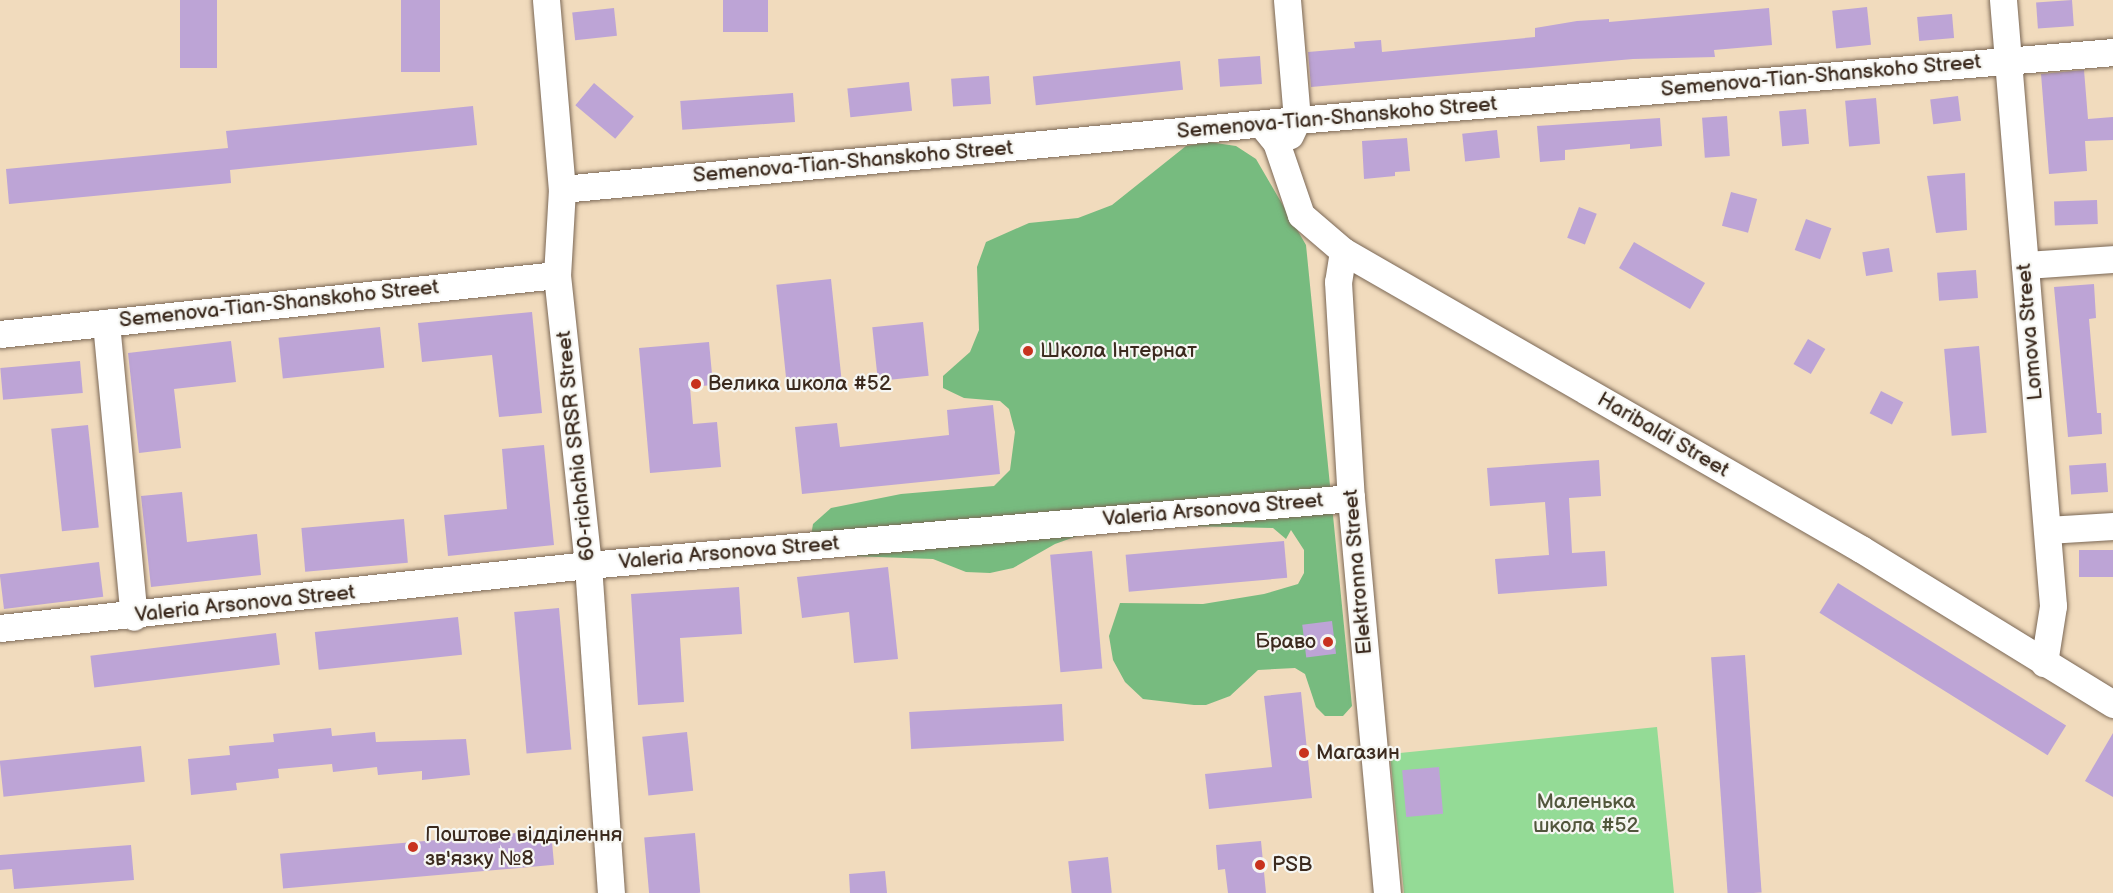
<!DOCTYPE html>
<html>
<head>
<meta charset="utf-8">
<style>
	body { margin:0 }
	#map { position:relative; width:2113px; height:893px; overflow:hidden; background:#f1dbbd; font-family:"Balsamiq Sans",sans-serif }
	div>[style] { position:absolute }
	.green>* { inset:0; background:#94db96 }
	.forest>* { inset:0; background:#77bb7f }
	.building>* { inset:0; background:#bda4d6; transform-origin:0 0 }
	.roads { filter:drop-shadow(0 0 2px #7b6856) drop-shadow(0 0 2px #7b6856) }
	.minor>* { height:27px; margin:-13.5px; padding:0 13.5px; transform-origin:13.5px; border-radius:13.5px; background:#fff }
	.dots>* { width:16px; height:16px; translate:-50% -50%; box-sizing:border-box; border:3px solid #f6f6f2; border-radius:50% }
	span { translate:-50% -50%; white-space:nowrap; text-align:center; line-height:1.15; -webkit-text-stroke:4.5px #f6f6f2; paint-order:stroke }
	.street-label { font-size:21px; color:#3b2a1e }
	.poi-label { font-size:21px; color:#3b2a1e }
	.left { translate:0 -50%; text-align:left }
	.right { translate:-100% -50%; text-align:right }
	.park-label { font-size:21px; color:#51563c }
</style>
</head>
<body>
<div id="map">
	<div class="green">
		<div style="clip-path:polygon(1657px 727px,1674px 893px,1404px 893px,1390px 754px)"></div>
	</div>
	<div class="forest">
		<div style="clip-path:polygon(1209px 142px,1236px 146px,1256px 159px,1306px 245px,1352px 706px,1343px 716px,1325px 716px,1316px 707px,1305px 674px,1295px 668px,1258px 670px,1230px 696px,1206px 705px,1194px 705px,1143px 699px,1125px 682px,1113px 660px,1109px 636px,1120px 603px,1203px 604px,1264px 594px,1298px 584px,1304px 573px,1304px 550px,1291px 530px,1286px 539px,1273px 528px,1189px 526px,1091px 531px,1055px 544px,1013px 568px,990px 573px,966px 572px,933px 559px,824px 555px,811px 536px,813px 524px,831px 508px,901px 494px,994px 486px,1010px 470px,1015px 432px,1009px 409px,1000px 401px,964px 398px,943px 388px,943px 376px,970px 352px,979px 330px,977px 267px,986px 242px,1029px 223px,1078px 218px,1112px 205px,1186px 146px)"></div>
	</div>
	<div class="building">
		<div style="left:180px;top:0;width:37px;height:68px"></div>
		<div style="left:401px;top:0;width:39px;height:72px"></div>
		<div style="left:723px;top:0;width:45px;height:32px"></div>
		<div style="left:2072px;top:0;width:26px;height:36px;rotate:86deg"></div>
		<div style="left:1867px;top:7px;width:38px;height:35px;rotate:84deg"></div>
		<div style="left:614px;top:8px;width:28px;height:42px;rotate:84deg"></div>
		<div style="clip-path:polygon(1769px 8px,1772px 45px,1714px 50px,1715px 57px,1633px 59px,1311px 87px,1308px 52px,1355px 48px,1354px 42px,1381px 40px,1382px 52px,1535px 37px,1535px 28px,1577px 21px,1609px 19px,1609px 22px)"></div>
		<div style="left:1952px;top:14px;width:24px;height:35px;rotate:85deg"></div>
		<div style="left:1260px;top:56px;width:28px;height:42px;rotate:86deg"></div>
		<div style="left:1180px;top:61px;width:29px;height:148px;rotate:84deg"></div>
		<div style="clip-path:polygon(2084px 70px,2088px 119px,2113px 117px,2113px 140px,2085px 141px,2087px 171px,2049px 174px,2041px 74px)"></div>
		<div style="left:989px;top:76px;width:28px;height:38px;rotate:86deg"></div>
		<div style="left:909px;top:82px;width:29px;height:62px;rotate:84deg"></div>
		<div style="left:594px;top:83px;width:52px;height:29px;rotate:40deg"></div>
		<div style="left:793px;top:93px;width:29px;height:113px;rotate:86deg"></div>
		<div style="left:1958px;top:96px;width:25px;height:28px;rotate:83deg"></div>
		<div style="left:1876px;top:98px;width:46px;height:31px;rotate:85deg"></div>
		<div style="clip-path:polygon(473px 106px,477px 145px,230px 170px,231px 183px,9px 204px,6px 169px,228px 148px,226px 131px)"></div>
		<div style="left:1806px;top:109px;width:35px;height:27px;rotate:85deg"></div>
		<div style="left:1727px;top:116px;width:40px;height:25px;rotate:86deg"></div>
		<div style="clip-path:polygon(1660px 118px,1662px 146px,1630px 149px,1630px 144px,1565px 150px,1565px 160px,1540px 162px,1537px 126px)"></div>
		<div style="left:1497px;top:130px;width:28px;height:35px;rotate:84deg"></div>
		<div style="clip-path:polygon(1407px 138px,1410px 171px,1395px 172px,1395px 176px,1364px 179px,1362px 141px)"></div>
		<div style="clip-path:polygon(1965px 173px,1967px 230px,1936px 233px,1927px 176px)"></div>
		<div style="left:1731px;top:192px;width:27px;height:35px;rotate:15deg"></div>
		<div style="left:2097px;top:200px;width:24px;height:43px;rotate:88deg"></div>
		<div style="left:1579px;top:207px;width:19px;height:33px;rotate:21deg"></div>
		<div style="left:1806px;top:219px;width:27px;height:33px;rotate:20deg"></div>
		<div style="left:1634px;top:242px;width:82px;height:30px;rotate:30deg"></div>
		<div style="left:1889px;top:248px;width:24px;height:27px;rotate:81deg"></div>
		<div style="left:1976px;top:270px;width:28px;height:39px;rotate:86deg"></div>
		<div style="left:831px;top:279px;width:103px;height:55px;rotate:84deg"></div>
		<div style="clip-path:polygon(2094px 284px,2096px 318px,2089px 319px,2097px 413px,2101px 413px,2102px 434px,2068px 437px,2054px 287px)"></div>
		<div style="clip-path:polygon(532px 312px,542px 413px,499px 417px,492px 355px,422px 362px,418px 323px)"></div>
		<div style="left:923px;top:322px;width:54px;height:51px;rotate:84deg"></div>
		<div style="left:380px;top:327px;width:41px;height:102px;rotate:84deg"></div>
		<div style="left:1808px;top:339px;width:20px;height:29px;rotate:30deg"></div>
		<div style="clip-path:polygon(231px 341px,236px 382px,174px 389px,181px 448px,139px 453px,128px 353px)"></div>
		<div style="clip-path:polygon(709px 342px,713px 385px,690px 387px,693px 424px,717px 422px,721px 467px,650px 473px,639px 348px)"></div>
		<div style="left:1979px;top:346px;width:87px;height:35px;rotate:85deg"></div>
		<div style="left:80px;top:361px;width:32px;height:80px;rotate:85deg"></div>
		<div style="left:1881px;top:391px;width:25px;height:25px;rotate:27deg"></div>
		<div style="clip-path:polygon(993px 405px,1000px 474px,802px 494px,795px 427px,837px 423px,840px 447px,949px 435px,947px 410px)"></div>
		<div style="left:88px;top:425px;width:103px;height:37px;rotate:84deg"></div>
		<div style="clip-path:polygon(544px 445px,554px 545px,448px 556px,444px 515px,507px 509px,502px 449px)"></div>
		<div style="clip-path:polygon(1599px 460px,1601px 496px,1569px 498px,1572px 553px,1605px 551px,1607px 586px,1498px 594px,1495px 559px,1549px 555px,1545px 502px,1490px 506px,1487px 468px)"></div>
		<div style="left:2106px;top:463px;width:29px;height:37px;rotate:86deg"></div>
		<div style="clip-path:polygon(182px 492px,187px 542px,257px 534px,261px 575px,151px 587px,141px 496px)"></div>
		<div style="left:404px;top:519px;width:44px;height:103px;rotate:85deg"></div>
		<div style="left:1284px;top:541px;width:37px;height:159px;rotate:85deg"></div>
		<div style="left:2113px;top:550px;width:27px;height:34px;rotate:90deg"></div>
		<div style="left:1092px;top:551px;width:118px;height:42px;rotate:85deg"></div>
		<div style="left:99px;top:562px;width:35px;height:100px;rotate:83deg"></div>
		<div style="clip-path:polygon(888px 567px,898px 659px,854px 663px,849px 612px,802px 618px,797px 577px)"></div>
		<div style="left:1838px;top:583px;width:269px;height:35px;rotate:32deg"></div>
		<div style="clip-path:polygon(739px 587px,742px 634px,680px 638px,684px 702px,638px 705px,631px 594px)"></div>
		<div style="left:559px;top:608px;width:142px;height:45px;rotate:85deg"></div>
		<div style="left:458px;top:617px;width:38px;height:144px;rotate:84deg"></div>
		<div style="left:1332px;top:621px;width:33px;height:30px;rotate:83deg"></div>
		<div style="left:276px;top:633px;width:32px;height:187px;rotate:83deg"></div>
		<div style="left:1745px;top:655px;width:238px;height:34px;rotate:86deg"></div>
		<div style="clip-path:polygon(1301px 692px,1312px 798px,1209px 809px,1205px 774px,1272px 767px,1264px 696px)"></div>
		<div style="left:1062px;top:704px;width:37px;height:153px;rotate:87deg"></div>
		<div style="clip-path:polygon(331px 728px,332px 736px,375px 732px,376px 742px,466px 739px,470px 775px,422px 780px,422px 771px,378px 775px,377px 767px,333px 772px,332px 764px,278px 769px,279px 778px,236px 783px,237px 790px,191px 795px,188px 759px,230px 755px,229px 746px,274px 742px,273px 734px)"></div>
		<div style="left:687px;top:732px;width:59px;height:45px;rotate:84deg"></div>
		<div style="clip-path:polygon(2113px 733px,2113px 797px,2085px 781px)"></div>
		<div style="left:141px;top:746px;width:36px;height:142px;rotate:84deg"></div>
		<div style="left:1439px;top:767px;width:47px;height:37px;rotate:85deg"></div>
		<div style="left:551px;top:830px;width:35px;height:272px;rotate:85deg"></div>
		<div style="left:695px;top:833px;width:60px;height:51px;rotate:85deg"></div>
		<div style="clip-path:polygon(1261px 841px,1266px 893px,1228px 893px,1225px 869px,1218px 870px,1216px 845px)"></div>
		<div style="clip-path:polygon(131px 845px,134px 880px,14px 889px,12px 869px,0 870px,0 855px)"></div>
		<div style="left:1108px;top:857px;width:36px;height:40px;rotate:84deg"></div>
		<div style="clip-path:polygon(885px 871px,887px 893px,850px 893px,849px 874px)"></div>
	</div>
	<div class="roads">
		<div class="minor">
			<div style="left:546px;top:0;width:190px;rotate:85.2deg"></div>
			<div style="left:562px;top:189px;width:86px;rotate:93.3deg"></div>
			<div style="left:557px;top:275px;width:292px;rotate:83.9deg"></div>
			<div style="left:588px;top:565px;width:329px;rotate:86deg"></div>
			<div style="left:1287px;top:0;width:120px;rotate:85.2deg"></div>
			<div style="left:1297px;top:120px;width:17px;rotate:115deg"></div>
			<div style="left:2003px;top:0;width:608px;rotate:85.28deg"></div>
			<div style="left:2053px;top:606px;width:58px;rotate:99deg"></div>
			<div style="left:1262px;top:125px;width:22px;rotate:51deg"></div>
			<div style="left:1276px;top:142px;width:77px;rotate:71.1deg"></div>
			<div style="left:1301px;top:215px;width:55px;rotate:40.6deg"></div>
			<div style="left:1343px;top:251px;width:598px;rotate:29.91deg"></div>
			<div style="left:1861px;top:549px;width:296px;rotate:31.6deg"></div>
			<div style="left:562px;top:189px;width:738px;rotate:-5.36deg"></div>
			<div style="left:1297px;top:120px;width:819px;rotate:-4.76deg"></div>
			<div style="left:1343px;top:251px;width:31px;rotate:99deg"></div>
			<div style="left:1338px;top:282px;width:216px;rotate:86.6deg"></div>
			<div style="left:1351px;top:498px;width:397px;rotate:84.8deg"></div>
			<div style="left:2025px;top:265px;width:88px;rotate:-3.9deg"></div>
			<div style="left:106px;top:323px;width:295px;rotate:84.6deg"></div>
			<div style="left:0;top:334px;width:560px;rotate:-6.05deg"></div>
			<div style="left:2047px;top:530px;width:66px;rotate:-3.5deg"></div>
			<div style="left:0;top:628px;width:591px;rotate:-6.12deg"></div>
			<div style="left:588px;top:565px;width:766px;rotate:-5.02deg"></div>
		</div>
	</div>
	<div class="dots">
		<div style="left:1028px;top:351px;background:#c8321e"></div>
		<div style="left:696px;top:384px;background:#c8321e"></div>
		<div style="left:1328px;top:642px;background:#c8321e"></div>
		<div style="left:1304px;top:753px;background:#c8321e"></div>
		<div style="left:413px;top:847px;background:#c8321e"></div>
		<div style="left:1260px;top:865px;background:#c8321e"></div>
	</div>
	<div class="street-label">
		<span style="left:1821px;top:76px;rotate:-5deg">Semenova-Tian-Shanskoho Street</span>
		<span style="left:1337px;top:118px;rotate:-5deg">Semenova-Tian-Shanskoho Street</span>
		<span style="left:853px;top:162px;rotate:-5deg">Semenova-Tian-Shanskoho Street</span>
		<span style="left:279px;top:304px;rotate:-6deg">Semenova-Tian-Shanskoho Street</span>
		<span style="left:2030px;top:332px;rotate:-95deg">Lomova Street</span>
		<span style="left:1663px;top:435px;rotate:30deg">Haribaldi Street</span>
		<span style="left:576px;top:446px;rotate:-96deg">60-richchia SRSR Street</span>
		<span style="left:1213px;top:510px;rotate:-5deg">Valeria Arsonova Street</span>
		<span style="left:729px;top:553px;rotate:-5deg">Valeria Arsonova Street</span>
		<span style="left:1358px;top:572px;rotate:-95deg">Elektronna Street</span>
		<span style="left:245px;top:604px;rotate:-6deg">Valeria Arsonova Street</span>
	</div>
	<div class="poi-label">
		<span class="left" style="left:1040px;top:351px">Школа Інтернат</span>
		<span class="left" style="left:708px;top:384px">Велика школа #52</span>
		<span class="right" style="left:1316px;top:642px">Браво</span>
		<span class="left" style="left:1316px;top:753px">Магазин</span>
		<span class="left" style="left:425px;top:847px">Поштове відділення<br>зв'язку №8</span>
		<span class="left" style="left:1272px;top:865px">PSB</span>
	</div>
	<div class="park-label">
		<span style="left:1586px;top:814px">Маленька<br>школа #52</span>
	</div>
</div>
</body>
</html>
